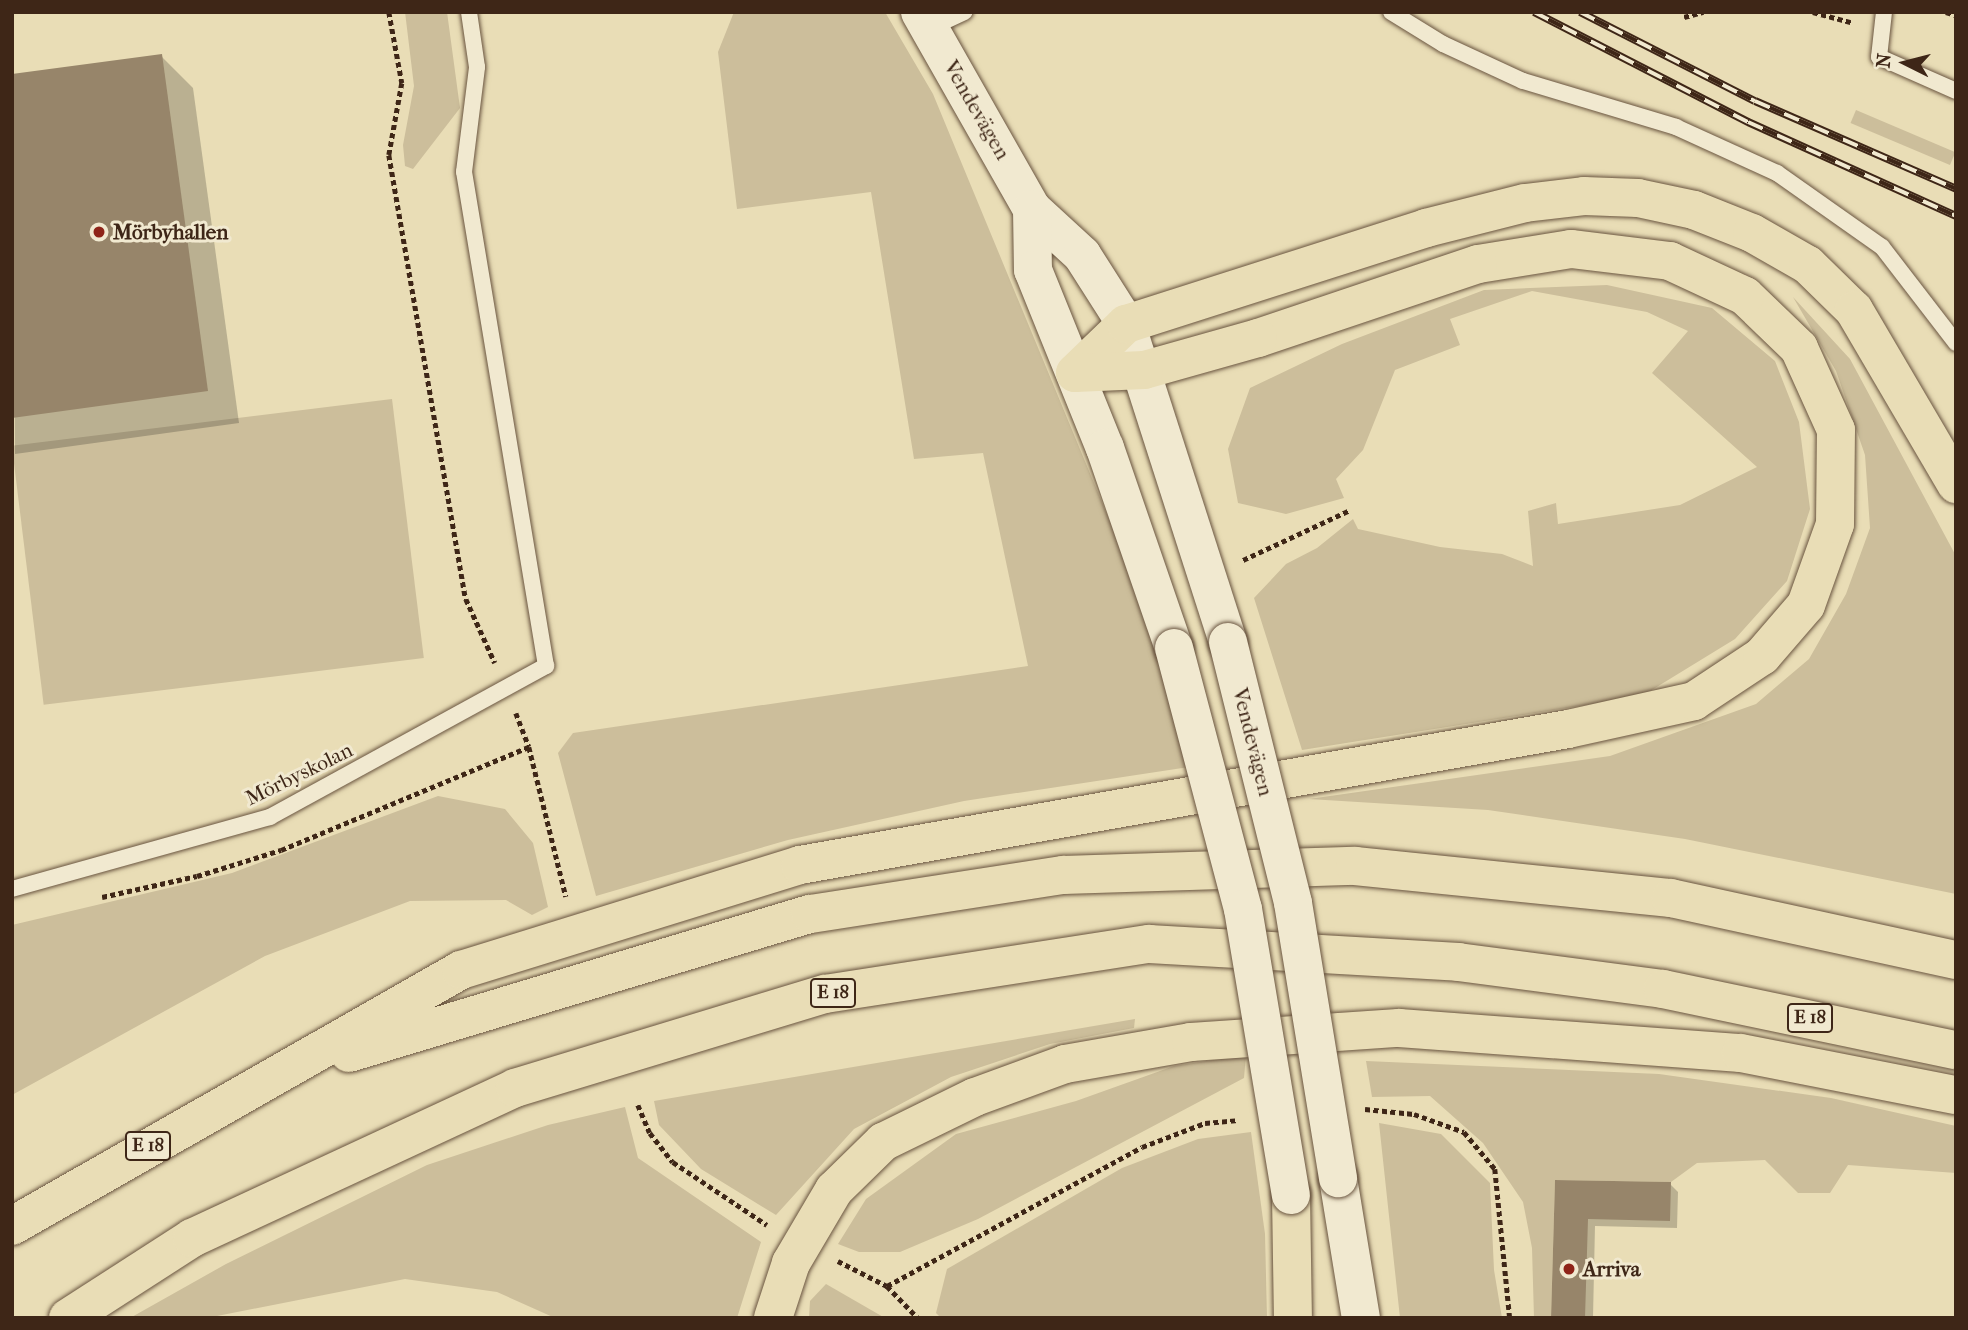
<!DOCTYPE html>
<html>
<head>
<meta charset="utf-8">
<style>
	body { margin:0 }
	#map { position:relative; width:1968px; height:1330px; overflow:hidden; background:#e9ddb6; font-family:"IM FELL French Canon",serif }
	div>[style] { position:absolute }
	.green>* { inset:0; background:#ccbe9b; transform-origin:0 0 }
	.shadow>* { inset:0; background:#0003 }
	.building>* { inset:0; background:#97856a }
	.path>* { height:4.5px; margin-top:-2.25px; transform-origin:0; background:repeating-linear-gradient(90deg,#3e2617 0 5px,transparent 0 8.5px) }
	.roads { filter:drop-shadow(0 0 2px #69543f) drop-shadow(0 0 2px #69543f) }
	.service>* { height:16px; margin:-8px; padding:0 8px; transform-origin:8px; border-radius:8px; background:#f1e9d0 }
	.tertiary>* { height:38px; margin:-19px; padding:0 19px; transform-origin:19px; border-radius:19px; background:#f1e9d0 }
	.motorway>* { height:38px; margin:-19px; padding:0 19px; transform-origin:19px; border-radius:19px; background:#e9ddb6 }
	.rail>* { height:8px; margin-top:-4px; transform-origin:0; background:repeating-linear-gradient(90deg,#f1e9d0 0 16px,#3e2617 0 32px); box-sizing:border-box; border-block:2px solid #3e2617 }
	.bridges { filter:drop-shadow(0 0 2px #69543f) drop-shadow(0 0 2px #69543f) }
	.tertiary-bridge>* { height:38px; margin:-19px; padding:0 19px; transform-origin:19px; border-radius:19px; background:#f1e9d0 }
	.dots>* { width:19px; height:19px; translate:-50% -50%; box-sizing:border-box; border:4px solid #f1e9d0; border-radius:50% }
	span { translate:-50% -50%; white-space:nowrap; text-align:center; line-height:1.15; -webkit-text-stroke:6px #f1e9d0; paint-order:stroke }
	.shield-label span { padding:2px 5px; background:#f1e9d0; border:2px solid; border-radius:5px; -webkit-text-stroke-width:0 }
	.shield-label { font-size:19px; color:#3e2617; font-weight:700 }
	.street-label { font-size:21px; color:#3e2617 }
	.poi-label { font-size:21px; color:#3e2617; font-weight:700 }
	.left { translate:0 -50%; text-align:left }
	.frame { position:absolute; inset:0; border:14px solid #3e2617; pointer-events:none }
	.north { position:absolute; left:1870px; top:28px; width:70px; height:70px; -webkit-text-stroke:5px #f1e9d0; paint-order:stroke; rotate:276deg; font-size:19px; font-weight:700; line-height:28px; text-align:center; color:#3e2617 }
	.north::after { content:''; display:block; margin:auto; width:24px; height:32px; background:#3e2617; clip-path:polygon(50% 0,100% 100%,50% 72%,0 100%) }
</style>
</head>
<body>
<div id="map">
	<div class="green">
		<div style="clip-path:polygon(405px 12px,447px 12px,460px 108px,413px 169px,405px 166px,403px 145px,414px 86px)"></div>
		<div style="clip-path:polygon(734px 12px,885px 12px,933px 94px,1154px 628px,1189px 767px,964px 801px,788px 840px,596px 896px,558px 753px,573px 733px,1028px 666px,983px 453px,914px 459px,871px 192px,737px 209px,718px 52px)"></div>
		<div style="left:1856px;top:110px;width:108px;height:14px;rotate:23deg"></div>
		<div style="clip-path:polygon(1607px 285px,1712px 308px,1775px 361px,1799px 422px,1810px 509px,1787px 581px,1735px 639px,1642px 696px,1302px 750px,1254px 598px,1286px 564px,1317px 548px,1353px 519px,1358px 529px,1440px 547px,1502px 554px,1533px 566px,1528px 511px,1556px 503px,1558px 524px,1680px 505px,1757px 467px,1652px 373px,1688px 331px,1647px 312px,1532px 291px,1450px 319px,1460px 345px,1395px 370px,1363px 450px,1336px 479px,1344px 498px,1286px 514px,1238px 503px,1228px 449px,1250px 388px,1342px 344px,1484px 290px)"></div>
		<div style="clip-path:polygon(1793px 297px,1850px 359px,1956px 556px,1956px 894px,1685px 839px,1488px 810px,1309px 799px,1610px 756px,1756px 704px,1809px 659px,1846px 594px,1870px 528px,1865px 455px,1836px 371px)"></div>
		<div style="left:392px;top:399px;width:261px;height:383px;rotate:83deg"></div>
		<div style="clip-path:polygon(438px 796px,505px 809px,533px 843px,548px 907px,532px 915px,506px 900px,410px 901px,265px 956px,12px 1095px,12px 925px,232px 873px)"></div>
		<div style="clip-path:polygon(1135px 1019px,1134px 1028px,1050px 1044px,951px 1077px,854px 1129px,776px 1215px,701px 1169px,659px 1125px,654px 1101px)"></div>
		<div style="clip-path:polygon(1246px 1055px,1244px 1078px,978px 1219px,900px 1252px,859px 1252px,838px 1244px,866px 1199px,956px 1134px,1076px 1101px,1174px 1066px)"></div>
		<div style="clip-path:polygon(1366px 1061px,1659px 1074px,1831px 1098px,1956px 1126px,1956px 1173px,1848px 1165px,1830px 1193px,1798px 1193px,1765px 1160px,1697px 1163px,1671px 1182px,1555px 1180px,1551px 1318px,1534px 1318px,1532px 1248px,1523px 1202px,1483px 1143px,1430px 1096px,1372px 1097px)"></div>
		<div style="clip-path:polygon(625px 1107px,638px 1158px,761px 1242px,737px 1318px,555px 1318px,497px 1292px,405px 1279px,207px 1318px,130px 1318px,226px 1264px,427px 1165px,548px 1125px)"></div>
		<div style="clip-path:polygon(1379px 1123px,1441px 1134px,1490px 1183px,1494px 1270px,1502px 1318px,1400px 1318px)"></div>
		<div style="clip-path:polygon(1251px 1132px,1265px 1234px,1267px 1318px,941px 1318px,936px 1313px,947px 1269px,1122px 1168px,1198px 1139px)"></div>
		<div style="clip-path:polygon(826px 1284px,885px 1318px,809px 1318px,810px 1301px)"></div>
	</div>
	<div class="shadow">
		<div style="clip-path:polygon(161px 56px,193px 88px,239px 423px,15px 454px,12px 75px)"></div>
		<div style="clip-path:polygon(1556px 1182px,1670px 1184px,1678px 1192px,1677px 1228px,1595px 1226px,1593px 1318px,1553px 1318px)"></div>
	</div>
	<div class="building">
		<div style="clip-path:polygon(162px 54px,208px 391px,12px 418px,12px 74px)"></div>
		<div style="clip-path:polygon(1555px 1180px,1671px 1182px,1670px 1221px,1588px 1219px,1585px 1318px,1551px 1318px)"></div>
	</div>
	<div class="path">
		<div style="left:389px;top:12px;width:72px;rotate:79.6deg"></div>
		<div style="left:402px;top:83px;width:73px;rotate:100.2deg"></div>
		<div style="left:389px;top:155px;width:451px;rotate:80.2deg"></div>
		<div style="left:466px;top:599px;width:70px;rotate:65.6deg"></div>
		<div style="left:1813px;top:12px;width:42px;rotate:15deg"></div>
		<div style="left:1946px;top:12px;width:10px;rotate:17deg"></div>
		<div style="left:1684px;top:17px;width:20px;rotate:-15deg"></div>
		<div style="left:1243px;top:560px;width:118px;rotate:-25deg"></div>
		<div style="left:516px;top:713px;width:36px;rotate:69deg"></div>
		<div style="left:529px;top:747px;width:154px;rotate:76.1deg"></div>
		<div style="left:102px;top:897px;width:97px;rotate:-12.5deg"></div>
		<div style="left:197px;top:876px;width:88px;rotate:-17.2deg"></div>
		<div style="left:281px;top:850px;width:269px;rotate:-22.6deg"></div>
		<div style="left:638px;top:1105px;width:30px;rotate:67deg"></div>
		<div style="left:650px;top:1133px;width:37px;rotate:52deg"></div>
		<div style="left:673px;top:1162px;width:113px;rotate:33.8deg"></div>
		<div style="left:1365px;top:1109px;width:49px;rotate:5.8deg"></div>
		<div style="left:1414px;top:1114px;width:53px;rotate:19.8deg"></div>
		<div style="left:1464px;top:1132px;width:48px;rotate:50deg"></div>
		<div style="left:1495px;top:1169px;width:150px;rotate:84.3deg"></div>
		<div style="left:838px;top:1261px;width:55px;rotate:27deg"></div>
		<div style="left:887px;top:1286px;width:45px;rotate:45.9deg"></div>
		<div style="left:887px;top:1286px;width:290px;rotate:-28.6deg"></div>
		<div style="left:1142px;top:1147px;width:67px;rotate:-20.9deg"></div>
		<div style="left:1205px;top:1123px;width:33px;rotate:-5deg"></div>
	</div>
	<div class="roads">
		<div class="service">
			<div style="left:1391px;top:12px;width:61px;rotate:31.6deg"></div>
			<div style="left:1443px;top:44px;width:88px;rotate:24.8deg"></div>
			<div style="left:1523px;top:81px;width:160px;rotate:16.7deg"></div>
			<div style="left:1676px;top:127px;width:111px;rotate:24.5deg"></div>
			<div style="left:1777px;top:173px;width:128px;rotate:35.2deg"></div>
			<div style="left:1882px;top:247px;width:121px;rotate:52.4deg"></div>
			<div style="left:1884px;top:12px;width:45px;rotate:96.3deg"></div>
			<div style="left:1879px;top:57px;width:84px;rotate:23.8deg"></div>
			<div style="left:930px;top:28px;width:38px;rotate:-25deg"></div>
			<div style="left:12px;top:889px;width:268px;rotate:-15.6deg"></div>
			<div style="left:270px;top:817px;width:315px;rotate:-28.7deg"></div>
			<div style="left:546px;top:666px;width:501px;rotate:-99.42deg"></div>
			<div style="left:464px;top:172px;width:106px;rotate:-82.9deg"></div>
			<div style="left:477px;top:67px;width:56px;rotate:-98.3deg"></div>
		</div>
		<div class="tertiary">
			<div style="left:920px;top:12px;width:227px;rotate:60.4deg"></div>
			<div style="left:1032px;top:209px;width:68px;rotate:42.6deg"></div>
			<div style="left:1082px;top:255px;width:82px;rotate:57.5deg"></div>
			<div style="left:1126px;top:324px;width:334px;rotate:72.2deg"></div>
			<div style="left:1032px;top:209px;width:61px;rotate:89.1deg"></div>
			<div style="left:1033px;top:270px;width:192px;rotate:68deg"></div>
			<div style="left:1105px;top:448px;width:212px;rotate:71deg"></div>
			<div style="left:1338px;top:1178px;width:142px;rotate:80.7deg"></div>
		</div>
		<div class="motorway">
			<div style="left:1075px;top:373px;width:71px;rotate:-43.9deg"></div>
			<div style="left:1126px;top:324px;width:315px;rotate:-17.7deg"></div>
			<div style="left:1426px;top:228px;width:102px;rotate:-14.2deg"></div>
			<div style="left:1525px;top:203px;width:59px;rotate:-6.8deg"></div>
			<div style="left:1584px;top:196px;width:54px;rotate:2.1deg"></div>
			<div style="left:1638px;top:198px;width:57px;rotate:12.1deg"></div>
			<div style="left:1694px;top:210px;width:62px;rotate:21.6deg"></div>
			<div style="left:1752px;top:233px;width:64px;rotate:29.7deg"></div>
			<div style="left:1808px;top:265px;width:64px;rotate:44.4deg"></div>
			<div style="left:1854px;top:310px;width:202px;rotate:59.6deg"></div>
			<div style="left:349px;top:1053px;width:481px;rotate:-16.8deg"></div>
			<div style="left:810px;top:914px;width:256px;rotate:-8.8deg"></div>
			<div style="left:1063px;top:875px;width:292px;rotate:-1.8deg"></div>
			<div style="left:1355px;top:866px;width:318px;rotate:5.8deg"></div>
			<div style="left:1671px;top:898px;width:292px;rotate:12.3deg"></div>
			<div style="left:1291px;top:1195px;width:123px;rotate:89.1deg"></div>
			<div style="left:12px;top:1226px;width:517px;rotate:-29.69deg"></div>
			<div style="left:461px;top:970px;width:355px;rotate:-17.2deg"></div>
			<div style="left:800px;top:865px;width:780px;rotate:-10.04deg"></div>
			<div style="left:1568px;top:729px;width:129px;rotate:-12.5deg"></div>
			<div style="left:1694px;top:701px;width:82px;rotate:-33.5deg"></div>
			<div style="left:1762px;top:656px;width:67px;rotate:-49.2deg"></div>
			<div style="left:1806px;top:605px;width:86px;rotate:-70.3deg"></div>
			<div style="left:1835px;top:524px;width:94px;rotate:-89.4deg"></div>
			<div style="left:1836px;top:430px;width:90px;rotate:-114.3deg"></div>
			<div style="left:1799px;top:348px;width:75px;rotate:-136.1deg"></div>
			<div style="left:1745px;top:296px;width:83px;rotate:-155deg"></div>
			<div style="left:1670px;top:261px;width:100px;rotate:-173.1deg"></div>
			<div style="left:1571px;top:249px;width:94px;rotate:170.8deg"></div>
			<div style="left:1478px;top:264px;width:232px;rotate:161.4deg"></div>
			<div style="left:1258px;top:338px;width:118px;rotate:164.3deg"></div>
			<div style="left:1144px;top:370px;width:69px;rotate:177.5deg"></div>
			<div style="left:68px;top:1318px;width:148px;rotate:-32.8deg"></div>
			<div style="left:192px;top:1238px;width:356px;rotate:-24.9deg"></div>
			<div style="left:515px;top:1088px;width:324px;rotate:-16.9deg"></div>
			<div style="left:825px;top:994px;width:328px;rotate:-8.8deg"></div>
			<div style="left:1149px;top:944px;width:310px;rotate:3.3deg"></div>
			<div style="left:1458px;top:962px;width:207px;rotate:7.5deg"></div>
			<div style="left:1663px;top:989px;width:299px;rotate:11.8deg"></div>
			<div style="left:773px;top:1318px;width:58px;rotate:-71.9deg"></div>
			<div style="left:791px;top:1263px;width:85px;rotate:-59.5deg"></div>
			<div style="left:834px;top:1190px;width:69px;rotate:-44.4deg"></div>
			<div style="left:883px;top:1142px;width:102px;rotate:-26.1deg"></div>
			<div style="left:975px;top:1097px;width:96px;rotate:-20.1deg"></div>
			<div style="left:1065px;top:1064px;width:128px;rotate:-9.9deg"></div>
			<div style="left:1191px;top:1042px;width:208px;rotate:-3.9deg"></div>
			<div style="left:1399px;top:1028px;width:343px;rotate:4.2deg"></div>
			<div style="left:1741px;top:1053px;width:219px;rotate:11.1deg"></div>
		</div>
	</div>
	<div class="rail">
		<div style="left:1534px;top:12px;width:241px;rotate:27.2deg"></div>
		<div style="left:1748px;top:122px;width:228px;rotate:24.3deg"></div>
		<div style="left:1580px;top:12px;width:196px;rotate:27deg"></div>
		<div style="left:1755px;top:101px;width:219px;rotate:23.6deg"></div>
	</div>
	<div class="bridges">
		<div class="tertiary-bridge">
			<div style="left:1228px;top:642px;width:269px;rotate:76deg"></div>
			<div style="left:1293px;top:903px;width:279px;rotate:80.7deg"></div>
			<div style="left:1174px;top:648px;width:270px;rotate:75.2deg"></div>
			<div style="left:1243px;top:909px;width:290px;rotate:80.5deg"></div>
		</div>
	</div>
	<div class="dots">
		<div style="left:99px;top:232px;background:#8f2418"></div>
		<div style="left:1569px;top:1269px;background:#8f2418"></div>
	</div>
	<div class="shield-label">
		<span style="left:833px;top:993px">E 18</span>
		<span style="left:1810px;top:1018px">E 18</span>
		<span style="left:148px;top:1146px">E 18</span>
	</div>
	<div class="street-label">
		<span style="left:977px;top:110px;rotate:60deg">Vendevägen</span>
		<span style="left:1253px;top:742px;rotate:76deg">Vendevägen</span>
		<span style="left:299px;top:774px;rotate:-26deg">Mörbyskolan</span>
	</div>
	<div class="poi-label">
		<span class="left" style="left:113px;top:232px">Mörbyhallen</span>
		<span class="left" style="left:1583px;top:1269px">Arriva</span>
	</div>
	<div class="frame"></div>
	<div class="north">N</div>
</div>
</body>
</html>
